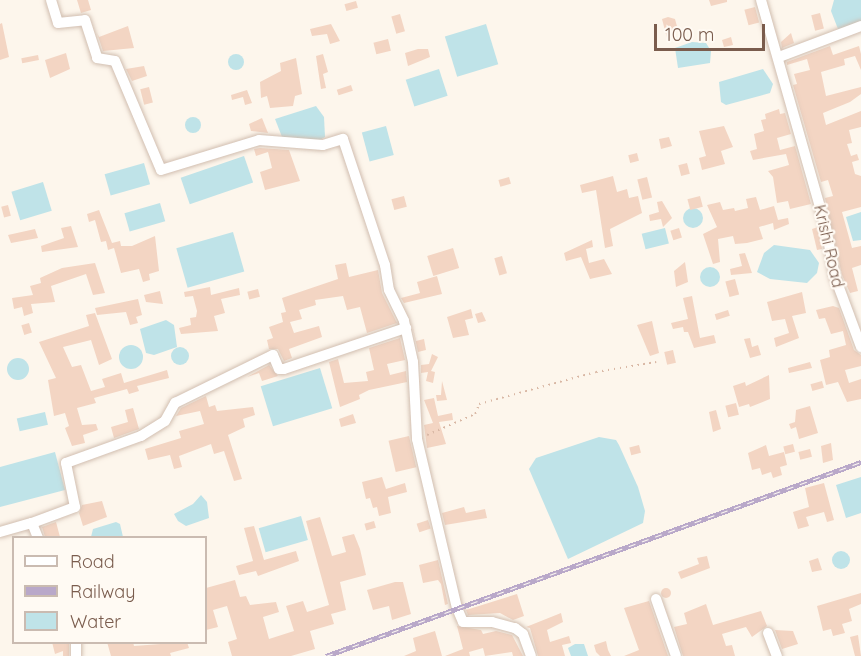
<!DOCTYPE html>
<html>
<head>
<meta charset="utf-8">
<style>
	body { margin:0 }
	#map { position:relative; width:861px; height:656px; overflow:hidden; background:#fdf6ec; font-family:Quicksand,sans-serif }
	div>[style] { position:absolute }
	.water>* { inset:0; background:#bfe3e8; transform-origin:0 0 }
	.round { border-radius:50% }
	.building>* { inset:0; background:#f3d5c3; transform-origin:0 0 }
	.path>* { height:1.5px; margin-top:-0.75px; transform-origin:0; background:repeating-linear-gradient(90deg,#d9b8a5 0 1.5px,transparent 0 6px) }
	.roads { filter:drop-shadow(0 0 2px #d1beb0) drop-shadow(0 0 2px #d1beb0) }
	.minor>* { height:10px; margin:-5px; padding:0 5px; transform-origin:5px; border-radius:5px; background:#fff }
	.rail>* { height:4.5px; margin-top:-2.25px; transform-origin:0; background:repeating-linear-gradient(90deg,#fffaf3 0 7px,#b9a8c9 0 14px); box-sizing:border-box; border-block:2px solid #b9a8c9 }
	span { translate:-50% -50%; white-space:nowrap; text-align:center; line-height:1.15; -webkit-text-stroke:4.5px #fffaf3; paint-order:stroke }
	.street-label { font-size:16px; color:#7a5c4d }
	.legend { position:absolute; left:12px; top:536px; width:195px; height:108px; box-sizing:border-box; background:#fffaf3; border:2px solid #cabbb1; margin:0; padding:8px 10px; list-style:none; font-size:18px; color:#7a5c4d }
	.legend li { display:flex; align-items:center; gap:12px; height:30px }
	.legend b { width:30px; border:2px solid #cabbb1 }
	.scale { position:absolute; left:654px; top:24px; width:111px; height:27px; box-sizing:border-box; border:3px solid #7a5c4d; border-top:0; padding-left:8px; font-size:18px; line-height:21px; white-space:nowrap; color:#7a5c4d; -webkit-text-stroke:4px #fffaf3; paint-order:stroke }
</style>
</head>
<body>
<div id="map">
	<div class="water">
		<div style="clip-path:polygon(834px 0,861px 0,861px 23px,838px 29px,831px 11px)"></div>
		<div style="left:486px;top:24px;width:42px;height:43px;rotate:73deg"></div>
		<div style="clip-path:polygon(692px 42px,706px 43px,711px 51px,710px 63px,678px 68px,675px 48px)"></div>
		<div class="round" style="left:228px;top:54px;width:16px;height:16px"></div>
		<div style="left:439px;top:69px;width:28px;height:35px;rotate:72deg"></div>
		<div style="clip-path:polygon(763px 69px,773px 84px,770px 93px,726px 105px,721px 102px,719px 82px)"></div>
		<div style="clip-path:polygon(316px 106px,324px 117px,325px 137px,318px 141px,284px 142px,275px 119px)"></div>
		<div class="round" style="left:185px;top:117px;width:16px;height:16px"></div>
		<div style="left:386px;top:126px;width:30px;height:25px;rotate:75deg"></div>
		<div style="left:244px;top:156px;width:28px;height:67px;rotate:71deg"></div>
		<div style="left:144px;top:163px;width:22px;height:41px;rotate:74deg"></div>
		<div style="left:43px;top:182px;width:30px;height:33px;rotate:73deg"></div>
		<div style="left:160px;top:203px;width:19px;height:37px;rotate:74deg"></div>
		<div class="round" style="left:683px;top:208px;width:20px;height:20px"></div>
		<div style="clip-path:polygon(861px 212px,861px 240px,853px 241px,846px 217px)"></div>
		<div style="left:665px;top:228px;width:16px;height:24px;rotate:76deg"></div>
		<div style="left:233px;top:232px;width:41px;height:59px;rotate:74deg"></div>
		<div style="clip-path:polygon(774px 245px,810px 250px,819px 263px,817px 273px,807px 283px,770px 279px,757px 272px,764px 253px)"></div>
		<div class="round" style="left:700px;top:267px;width:20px;height:20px"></div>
		<div style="clip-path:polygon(166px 320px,174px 325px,177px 347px,154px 355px,146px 353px,140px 329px)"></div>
		<div class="round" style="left:119px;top:345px;width:24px;height:24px"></div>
		<div class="round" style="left:171px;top:347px;width:18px;height:18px"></div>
		<div class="round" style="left:7px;top:358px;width:22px;height:22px"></div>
		<div style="left:320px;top:368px;width:42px;height:62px;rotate:73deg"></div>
		<div style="left:45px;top:412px;width:13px;height:29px;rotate:77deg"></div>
		<div style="clip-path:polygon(599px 437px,616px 440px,619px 445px,638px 487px,645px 511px,643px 523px,568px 559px,529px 469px,536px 458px)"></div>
		<div style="clip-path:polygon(55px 452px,65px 490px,0 507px,0 467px)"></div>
		<div style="clip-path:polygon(861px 477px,861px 513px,846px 518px,836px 485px)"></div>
		<div style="clip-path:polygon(201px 495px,207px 502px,209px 518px,186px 526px,178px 521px,174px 514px,193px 504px)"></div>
		<div style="left:301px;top:516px;width:25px;height:44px;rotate:74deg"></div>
		<div style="clip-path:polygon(116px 522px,120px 524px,123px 537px,91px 537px,93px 529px)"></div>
		<div class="round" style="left:832px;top:551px;width:18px;height:18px"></div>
		<div style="clip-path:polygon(575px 644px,584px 644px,588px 656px,571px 656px,568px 648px)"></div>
	</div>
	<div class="building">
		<div style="clip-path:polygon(77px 0,88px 0,91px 10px,81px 13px)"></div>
		<div style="clip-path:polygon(709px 0,727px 0,727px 2px,711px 6px)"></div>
		<div style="left:356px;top:1px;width:7px;height:12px;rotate:74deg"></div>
		<div style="left:755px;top:7px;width:16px;height:11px;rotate:75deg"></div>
		<div style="left:820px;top:13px;width:16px;height:9px;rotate:76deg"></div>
		<div style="left:400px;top:14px;width:18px;height:9px;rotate:74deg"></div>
		<div style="clip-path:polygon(668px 17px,675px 19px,678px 30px,667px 38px,662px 19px)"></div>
		<div style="clip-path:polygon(2px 23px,9px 57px,0 60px,0 24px)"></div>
		<div style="clip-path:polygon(331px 24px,340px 41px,330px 44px,327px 34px,312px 36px,310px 29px)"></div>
		<div style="clip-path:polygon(128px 26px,134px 48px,103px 51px,97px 33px,99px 37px)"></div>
		<div style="clip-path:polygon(791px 33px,794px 43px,782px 48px,781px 42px)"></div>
		<div style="clip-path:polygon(731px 37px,733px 45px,724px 47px,722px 40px)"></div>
		<div style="left:388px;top:39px;width:12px;height:15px;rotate:76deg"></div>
		<div style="clip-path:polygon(830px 46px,833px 55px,859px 46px,861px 54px,861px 70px,855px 56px,844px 59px,845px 65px,821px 72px,826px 96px,861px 87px,861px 94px,850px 102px,823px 113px,826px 125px,861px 111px,861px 127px,849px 130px,852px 143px,847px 144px,851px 156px,857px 154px,859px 160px,852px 162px,855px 174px,861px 176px,861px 207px,842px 212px,852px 248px,861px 246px,861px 265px,852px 268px,858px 291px,850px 293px,842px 275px,825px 198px,833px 196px,828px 180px,821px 182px,793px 85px,797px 84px,794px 74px,810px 70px,807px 59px,787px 65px,787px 62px)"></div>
		<div style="clip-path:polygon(418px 49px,428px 49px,430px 57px,408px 66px,405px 53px)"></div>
		<div style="clip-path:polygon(66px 53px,70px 69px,50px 78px,45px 60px)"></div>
		<div style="clip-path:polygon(323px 54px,328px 72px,323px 74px,326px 88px,321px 89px,316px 56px)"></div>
		<div style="left:38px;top:55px;width:5px;height:17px;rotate:79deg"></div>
		<div style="clip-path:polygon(296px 58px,302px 94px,295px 96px,293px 106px,270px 108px,267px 96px,261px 98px,260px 82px,281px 71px,280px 63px)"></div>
		<div style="clip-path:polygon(144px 66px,147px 76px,132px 81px,126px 69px)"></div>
		<div style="left:351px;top:85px;width:6px;height:15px;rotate:72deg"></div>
		<div style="left:149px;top:87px;width:16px;height:9px;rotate:76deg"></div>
		<div style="clip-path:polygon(247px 90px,252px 103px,245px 105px,243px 97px,232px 100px,231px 95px)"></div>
		<div style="clip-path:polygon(779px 109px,780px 114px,785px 113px,791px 134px,777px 138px,780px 150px,795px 146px,811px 204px,790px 209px,788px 201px,777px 203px,773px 177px,768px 171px,789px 165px,786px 154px,753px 160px,750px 151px,757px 149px,754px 134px,764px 131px,761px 120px,766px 119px,765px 114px)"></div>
		<div style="clip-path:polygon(262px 118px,268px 133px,251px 131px,249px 124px)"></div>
		<div style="clip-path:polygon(724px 126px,733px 147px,721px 151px,725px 164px,702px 170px,699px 158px,706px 156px,699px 131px)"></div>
		<div style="clip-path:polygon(669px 137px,672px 146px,661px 149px,659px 139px)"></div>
		<div style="clip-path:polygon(260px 148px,289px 150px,300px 181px,265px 190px,260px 172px,272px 168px,268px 152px,256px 156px,254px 149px)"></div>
		<div style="left:637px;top:153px;width:8px;height:9px;rotate:76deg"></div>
		<div style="left:687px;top:163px;width:11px;height:9px;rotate:75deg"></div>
		<div style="clip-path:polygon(613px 176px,617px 192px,627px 189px,629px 198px,638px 196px,642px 213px,610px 229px,613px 246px,605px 248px,596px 190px,582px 193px,580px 185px)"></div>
		<div style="left:509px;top:177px;width:7px;height:11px;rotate:74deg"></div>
		<div style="left:647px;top:177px;width:21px;height:10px;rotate:76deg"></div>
		<div style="left:404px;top:196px;width:11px;height:13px;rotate:75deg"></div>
		<div style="left:700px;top:196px;width:11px;height:13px;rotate:75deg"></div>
		<div style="clip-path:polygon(756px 197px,760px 210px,774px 206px,778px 220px,788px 218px,789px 224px,774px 230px,773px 223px,759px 227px,763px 239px,747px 243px,735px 244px,733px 236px,718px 239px,720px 262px,713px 264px,703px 234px,717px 227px,707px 205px,720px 202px,723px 210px,734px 208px,735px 211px,748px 208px,746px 199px)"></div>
		<div style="clip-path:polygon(662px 201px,672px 218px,663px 227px,661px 219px,650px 221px,649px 215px,659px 212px,657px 202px)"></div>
		<div style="left:8px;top:205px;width:11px;height:7px;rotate:75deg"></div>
		<div style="clip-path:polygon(99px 210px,112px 243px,120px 241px,121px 246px,132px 246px,155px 236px,159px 271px,149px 274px,150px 280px,143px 282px,139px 269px,121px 273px,114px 248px,108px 250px,106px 241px,101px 242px,95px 220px,89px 222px,87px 214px)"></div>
		<div style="clip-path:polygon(71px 226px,78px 247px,42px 252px,41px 246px,64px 238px,61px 228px)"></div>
		<div style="clip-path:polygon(818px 227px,822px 249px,817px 250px,812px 229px)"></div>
		<div style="left:679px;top:228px;width:10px;height:9px;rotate:73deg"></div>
		<div style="clip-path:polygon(35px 229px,38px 238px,11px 243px,8px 235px)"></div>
		<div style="clip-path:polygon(592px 240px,593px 247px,586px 249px,589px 263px,604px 259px,612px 274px,590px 279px,581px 257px,566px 261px,564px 253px)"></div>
		<div style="left:453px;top:248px;width:21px;height:27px;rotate:73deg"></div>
		<div style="clip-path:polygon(745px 253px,752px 273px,731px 275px,730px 269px,742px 266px,739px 254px)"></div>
		<div style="left:502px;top:256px;width:18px;height:8px;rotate:74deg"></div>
		<div style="clip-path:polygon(685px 262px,688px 282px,676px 287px,674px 271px)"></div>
		<div style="clip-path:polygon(95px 263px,105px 293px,93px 295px,86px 274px,51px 286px,55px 302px,31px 304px,33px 313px,24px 316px,22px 307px,14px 309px,12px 298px,33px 295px,30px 286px,41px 283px,40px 278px,62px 268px)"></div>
		<div style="clip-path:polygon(346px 263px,349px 277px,378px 270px,382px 293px,397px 323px,367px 333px,360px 307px,347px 310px,343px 296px,315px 300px,316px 305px,299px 310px,302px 319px,290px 322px,294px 333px,319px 326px,322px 337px,289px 349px,292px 358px,284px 361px,278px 349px,269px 349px,267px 340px,273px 338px,269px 327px,283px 322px,281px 313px,286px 312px,282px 298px,338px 279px,335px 265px)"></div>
		<div style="clip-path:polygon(437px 276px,442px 294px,404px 303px,401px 298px,420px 293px,417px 282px)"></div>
		<div style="left:735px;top:279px;width:16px;height:10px;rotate:75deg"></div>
		<div style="clip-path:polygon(210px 287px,211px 295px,239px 288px,240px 295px,221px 299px,225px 313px,214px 316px,218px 331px,181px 334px,179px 328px,191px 325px,190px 318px,196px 317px,197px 311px,193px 296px,185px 297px,184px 292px)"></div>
		<div style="left:258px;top:289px;width:8px;height:11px;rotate:76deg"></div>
		<div style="clip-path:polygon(160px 291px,163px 304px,146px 302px,144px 295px)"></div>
		<div style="clip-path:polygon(802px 292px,806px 313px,792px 316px,799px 338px,776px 347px,774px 338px,789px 333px,785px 319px,772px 321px,767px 302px)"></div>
		<div style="clip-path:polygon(692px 296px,700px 338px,714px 335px,716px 343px,694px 348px,688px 332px,684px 332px,683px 327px,673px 329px,671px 323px,688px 319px,683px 298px)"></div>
		<div style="clip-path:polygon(138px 299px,142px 315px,136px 317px,138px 323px,130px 325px,126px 312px,97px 315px,95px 308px)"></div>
		<div style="clip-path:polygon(833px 306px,839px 308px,854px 350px,861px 355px,861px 366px,845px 370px,849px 383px,861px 379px,861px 399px,847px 402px,838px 382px,826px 385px,820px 360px,830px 357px,829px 350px,846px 345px,843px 331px,831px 334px,825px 318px,819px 319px,816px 310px)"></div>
		<div style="clip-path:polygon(471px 309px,473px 318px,465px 320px,469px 335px,453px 338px,447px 317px)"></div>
		<div style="left:728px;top:310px;width:6px;height:14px;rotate:72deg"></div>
		<div style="clip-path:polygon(482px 312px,486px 321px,478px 323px,475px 314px)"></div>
		<div style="clip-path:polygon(95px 313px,112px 359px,99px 365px,91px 340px,63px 347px,72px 367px,81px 365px,91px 391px,105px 387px,102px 379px,121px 373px,124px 383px,167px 370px,169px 378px,137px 386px,139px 391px,129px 394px,127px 389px,94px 398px,96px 403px,77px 408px,82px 425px,96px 424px,98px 430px,83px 435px,85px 443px,72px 446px,65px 428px,69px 426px,65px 413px,54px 416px,48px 380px,56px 378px,39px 342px,89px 326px,86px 315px)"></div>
		<div style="clip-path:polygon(652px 321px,659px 353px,650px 356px,637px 325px)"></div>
		<div style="left:29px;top:323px;width:10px;height:8px;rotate:73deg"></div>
		<div style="clip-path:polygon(413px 328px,416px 341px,424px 339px,426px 350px,418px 352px,413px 329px)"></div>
		<div style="clip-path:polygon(400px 338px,405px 360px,387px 364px,390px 375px,406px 371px,407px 382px,369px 390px,359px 395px,360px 399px,340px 407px,329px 362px,338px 359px,344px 383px,368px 381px,366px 372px,374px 370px,369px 348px)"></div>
		<div style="clip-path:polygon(750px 338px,752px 347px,758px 345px,761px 355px,750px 358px,744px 339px)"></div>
		<div style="left:673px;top:350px;width:13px;height:9px;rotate:77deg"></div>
		<div style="clip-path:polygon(432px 354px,438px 357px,431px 371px,435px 372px,433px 383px,426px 381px,428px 372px,421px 373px,421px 365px,429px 364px)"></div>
		<div style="clip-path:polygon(810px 362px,812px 368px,789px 373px,788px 368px)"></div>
		<div style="clip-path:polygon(269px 365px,278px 376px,262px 381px,259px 373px,247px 377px)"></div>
		<div style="clip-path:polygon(769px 375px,770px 399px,750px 407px,749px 404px,739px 407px,733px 386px,745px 382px,746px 386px)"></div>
		<div style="clip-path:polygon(442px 381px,447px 400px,437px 401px,436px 395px,441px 395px)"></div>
		<div style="left:822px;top:381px;width:7px;height:12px;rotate:74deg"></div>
		<div style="clip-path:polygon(206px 396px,209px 407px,215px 405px,217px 411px,253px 407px,255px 415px,243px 419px,245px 427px,228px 435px,242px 479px,234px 481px,224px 451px,214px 454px,211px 444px,179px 456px,182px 467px,174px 469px,170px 455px,148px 460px,145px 449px,181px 438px,179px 431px,204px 424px,200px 411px,176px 416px,181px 408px)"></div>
		<div style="clip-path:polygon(434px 398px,438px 416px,452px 413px,453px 420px,439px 422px,446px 444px,427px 448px,424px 425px,433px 423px,424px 400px)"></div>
		<div style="left:736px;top:403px;width:12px;height:11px;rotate:76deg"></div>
		<div style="clip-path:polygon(810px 406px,818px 433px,799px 439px,796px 427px,791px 429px,789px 424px,795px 422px,796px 410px)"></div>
		<div style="clip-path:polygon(133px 408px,139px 429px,114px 438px,111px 427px,128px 422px,125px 410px)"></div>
		<div style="clip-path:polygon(716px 410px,721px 429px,713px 432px,709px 412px)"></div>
		<div style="clip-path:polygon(353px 414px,356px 423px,341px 427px,339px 419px)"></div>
		<div style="left:409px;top:436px;width:32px;height:21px;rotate:77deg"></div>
		<div style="clip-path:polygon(831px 443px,833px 460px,823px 463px,821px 446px)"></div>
		<div style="left:793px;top:444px;width:8px;height:10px;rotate:76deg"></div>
		<div style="left:639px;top:445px;width:8px;height:10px;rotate:76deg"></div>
		<div style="clip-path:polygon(766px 445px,769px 456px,784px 452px,787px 465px,780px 467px,782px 475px,773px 478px,771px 472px,762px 475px,760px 468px,752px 470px,748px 453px)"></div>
		<div style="left:810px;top:449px;width:8px;height:12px;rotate:76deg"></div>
		<div style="clip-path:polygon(382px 477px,386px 489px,405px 483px,407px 492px,388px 497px,391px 513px,379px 516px,377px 507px,373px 508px,370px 498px,366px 499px,362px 482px)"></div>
		<div style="clip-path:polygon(824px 483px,834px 520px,827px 522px,824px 512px,806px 517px,809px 526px,798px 529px,793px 512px,809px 507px,805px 488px)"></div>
		<div style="clip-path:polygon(102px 501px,107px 517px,83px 526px,79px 513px,82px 505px)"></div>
		<div style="clip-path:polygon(464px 507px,466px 513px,485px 509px,487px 518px,445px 525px,442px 513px)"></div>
		<div style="clip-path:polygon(320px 517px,332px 556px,346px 552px,342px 537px,354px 534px,360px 549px,366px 575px,340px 582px,346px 610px,331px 614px,334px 624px,310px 631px,315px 649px,291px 656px,232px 656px,228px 642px,237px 639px,227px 606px,213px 610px,218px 627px,206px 630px,206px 588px,235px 580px,240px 597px,246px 596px,250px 605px,276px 602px,279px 612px,263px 617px,269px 639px,294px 631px,286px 606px,303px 601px,307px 612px,329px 605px,306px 521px)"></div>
		<div style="left:428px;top:520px;width:9px;height:12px;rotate:72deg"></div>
		<div style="left:374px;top:521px;width:7px;height:10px;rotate:74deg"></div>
		<div style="clip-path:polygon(56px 522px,60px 537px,45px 537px,42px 527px)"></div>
		<div style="clip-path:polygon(254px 526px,264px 560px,296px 551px,299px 561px,258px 576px,256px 571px,239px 575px,236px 566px,253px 561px,244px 528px)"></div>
		<div style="clip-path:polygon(707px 556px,710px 568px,681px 579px,678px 572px,699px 564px,697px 558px)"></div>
		<div style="clip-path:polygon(818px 558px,822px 570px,812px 572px,809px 561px)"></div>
		<div style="clip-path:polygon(438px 560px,448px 604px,445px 605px,441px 584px,438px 580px,423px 583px,419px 565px)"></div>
		<div style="clip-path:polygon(395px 582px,403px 582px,411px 614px,392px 620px,389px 606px,373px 610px,367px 590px)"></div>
		<div class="round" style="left:661px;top:588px;width:10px;height:10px"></div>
		<div style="clip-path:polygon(861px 593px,861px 604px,849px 609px,852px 621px,842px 624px,845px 633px,833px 636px,831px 629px,823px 631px,817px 606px)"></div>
		<div style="clip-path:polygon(517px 594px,524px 616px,513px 620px,500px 613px,468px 615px,466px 610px)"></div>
		<div style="clip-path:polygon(649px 601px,668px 656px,624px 656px,639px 650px,624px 608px)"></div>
		<div style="clip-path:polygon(706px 604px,713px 625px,761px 611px,767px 626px,752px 637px,746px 627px,722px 634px,726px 646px,732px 645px,735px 656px,683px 656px,674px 627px,687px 624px,684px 613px)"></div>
		<div style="clip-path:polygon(561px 613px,563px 622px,547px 630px,550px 642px,569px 636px,571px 643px,562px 645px,565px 656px,538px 656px,530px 628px,526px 627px)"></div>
		<div style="clip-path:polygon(457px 626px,481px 630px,483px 634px,496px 631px,512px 635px,523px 656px,513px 656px,512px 652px,485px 656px,483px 648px,469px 652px,470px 656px,445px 656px,463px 649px)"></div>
		<div style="clip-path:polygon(775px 630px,793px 631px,798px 644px,782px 649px)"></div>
		<div style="clip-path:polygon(435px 631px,442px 656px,404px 656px,416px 651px,413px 638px)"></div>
		<div style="clip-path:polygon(858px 635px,861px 656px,855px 656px,850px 637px)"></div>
		<div style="clip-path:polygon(606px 641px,608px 650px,611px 656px,600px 656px,596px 652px,594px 645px)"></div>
		<div style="clip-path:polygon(52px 642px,69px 642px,69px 656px,63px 656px,63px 651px,55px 654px)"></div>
		<div style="clip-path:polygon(107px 642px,133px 642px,134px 646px,187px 642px,189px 648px,170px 653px,171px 656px,111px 656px)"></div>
	</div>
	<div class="path">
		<div style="left:427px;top:435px;width:52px;rotate:-23.6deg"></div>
		<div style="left:475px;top:414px;width:11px;rotate:-68deg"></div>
		<div style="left:479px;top:404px;width:121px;rotate:-15.3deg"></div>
		<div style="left:596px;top:372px;width:61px;rotate:-9.5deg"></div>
	</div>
	<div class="roads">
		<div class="minor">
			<div style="left:51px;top:0;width:24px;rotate:73deg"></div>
			<div style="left:58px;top:23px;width:27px;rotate:-6deg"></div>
			<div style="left:85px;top:20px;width:40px;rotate:72deg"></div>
			<div style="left:97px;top:58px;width:18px;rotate:9deg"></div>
			<div style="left:115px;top:61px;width:118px;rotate:67.1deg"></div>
			<div style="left:161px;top:170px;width:102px;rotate:-17deg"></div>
			<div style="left:259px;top:140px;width:64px;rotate:4.5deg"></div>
			<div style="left:323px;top:145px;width:21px;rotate:-17deg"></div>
			<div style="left:343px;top:139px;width:133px;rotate:71.6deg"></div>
			<div style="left:385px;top:265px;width:25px;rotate:81deg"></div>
			<div style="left:389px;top:290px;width:34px;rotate:64deg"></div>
			<div style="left:404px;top:321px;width:42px;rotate:77.6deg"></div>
			<div style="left:413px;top:362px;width:77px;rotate:87deg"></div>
			<div style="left:417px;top:439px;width:174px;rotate:76.7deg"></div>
			<div style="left:457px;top:608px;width:15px;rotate:67deg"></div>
			<div style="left:463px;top:622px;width:29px"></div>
			<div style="left:492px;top:622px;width:24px;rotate:15deg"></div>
			<div style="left:515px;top:628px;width:10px;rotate:37deg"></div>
			<div style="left:523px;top:634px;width:23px;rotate:70deg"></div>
			<div style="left:761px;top:0;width:237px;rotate:74.1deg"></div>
			<div style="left:826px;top:228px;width:50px;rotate:79.6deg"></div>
			<div style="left:835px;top:277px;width:75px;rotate:69.6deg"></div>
			<div style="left:779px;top:57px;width:88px;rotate:-20.7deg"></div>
			<div style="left:32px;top:523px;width:46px;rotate:-20.4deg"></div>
			<div style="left:75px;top:507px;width:45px;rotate:-101.6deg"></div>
			<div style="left:66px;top:463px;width:80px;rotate:-19.8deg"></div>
			<div style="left:141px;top:436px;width:28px;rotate:-32deg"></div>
			<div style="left:165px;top:421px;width:21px;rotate:-61deg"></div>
			<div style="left:175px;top:403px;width:109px;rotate:-26.1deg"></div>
			<div style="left:273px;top:355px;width:15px;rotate:67deg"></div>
			<div style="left:279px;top:369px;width:5px"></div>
			<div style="left:284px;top:369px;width:129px;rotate:-18.6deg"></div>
			<div style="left:0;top:532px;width:33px;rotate:-16deg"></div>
			<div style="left:32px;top:523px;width:16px;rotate:68deg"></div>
			<div style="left:656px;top:599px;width:60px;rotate:70.7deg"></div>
			<div style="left:768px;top:633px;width:25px;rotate:69deg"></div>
			<div style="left:76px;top:642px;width:14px;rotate:90deg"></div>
		</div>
	</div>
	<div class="rail">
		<div style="left:326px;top:656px;width:569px;rotate:-19.93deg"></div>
	</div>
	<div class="street-label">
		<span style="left:829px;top:246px;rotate:77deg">Krishi Road</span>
	</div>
	<ul class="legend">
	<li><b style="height:8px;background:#fff"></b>Road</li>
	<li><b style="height:8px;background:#b9a8c9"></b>Railway</li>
	<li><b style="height:16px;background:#bfe3e8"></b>Water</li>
	</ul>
	<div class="scale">100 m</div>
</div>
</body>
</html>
